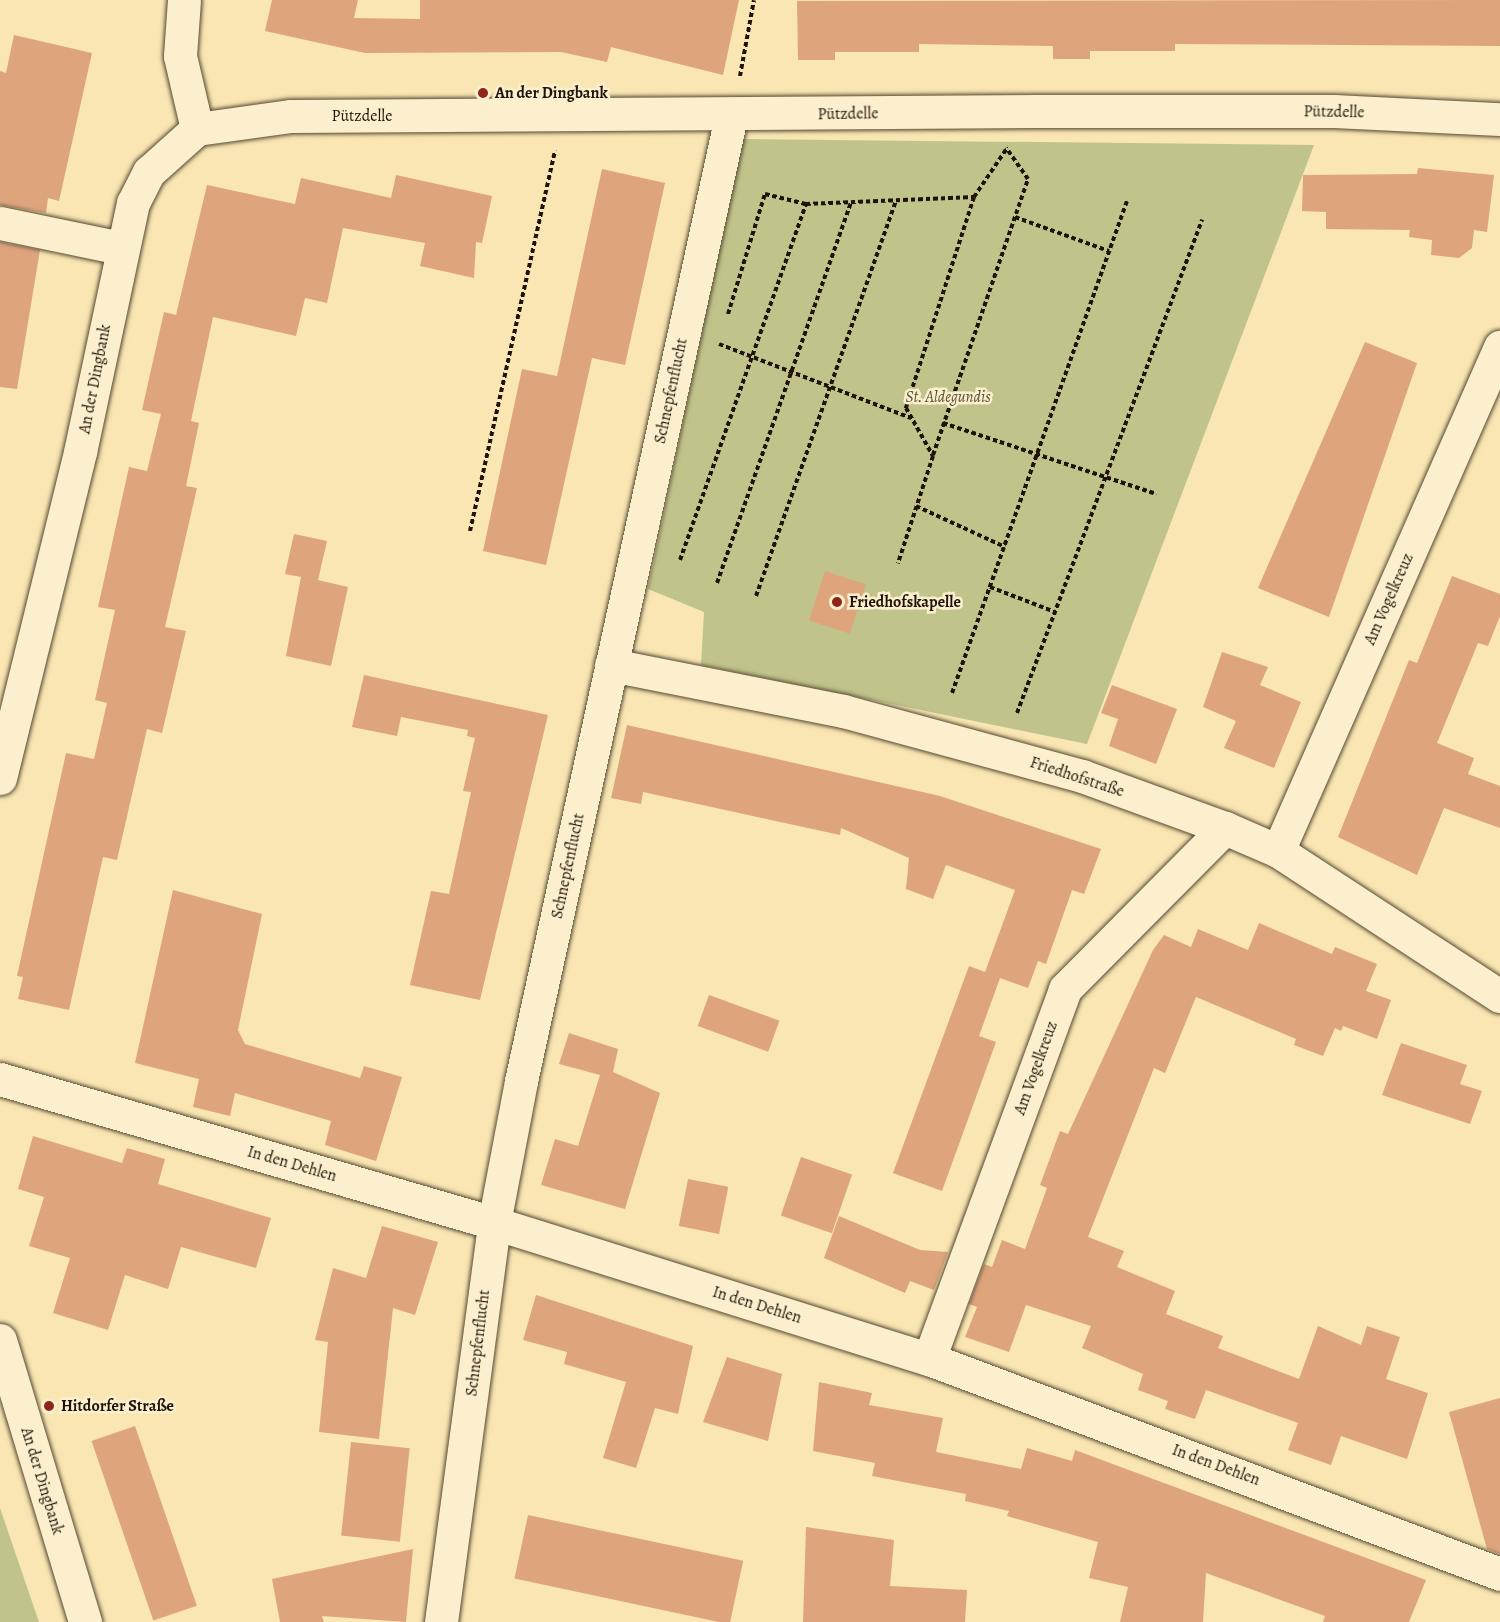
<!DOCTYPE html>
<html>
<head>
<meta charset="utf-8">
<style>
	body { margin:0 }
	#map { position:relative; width:1500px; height:1622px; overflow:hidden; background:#f9e6b2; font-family:Alegreya,serif }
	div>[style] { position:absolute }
	.green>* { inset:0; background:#c0c48a }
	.building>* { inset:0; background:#dea57d; transform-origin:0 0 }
	.path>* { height:4px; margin-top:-2px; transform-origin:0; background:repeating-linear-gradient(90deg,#1f1309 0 4.5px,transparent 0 7.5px) }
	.roads { filter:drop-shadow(0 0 2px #564833) drop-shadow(0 0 2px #564833) }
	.minor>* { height:33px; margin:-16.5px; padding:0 16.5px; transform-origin:16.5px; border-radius:16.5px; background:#fbefcd }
	.dots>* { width:16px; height:16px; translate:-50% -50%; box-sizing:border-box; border:3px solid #fbefcd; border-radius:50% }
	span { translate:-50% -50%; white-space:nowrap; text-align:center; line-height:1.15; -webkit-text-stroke:5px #fbefcd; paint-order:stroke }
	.poi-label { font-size:16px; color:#1f1309; font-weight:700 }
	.left { translate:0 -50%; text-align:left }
	.street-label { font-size:16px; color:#1f1309 }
	.park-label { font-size:16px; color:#575136; font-style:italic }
</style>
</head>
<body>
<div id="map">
	<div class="green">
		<div style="clip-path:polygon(743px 139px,1314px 145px,1087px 744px,701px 665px,704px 612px,648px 589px)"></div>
		<div style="clip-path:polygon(0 1508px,39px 1622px,0 1622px)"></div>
	</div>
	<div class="building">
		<div style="clip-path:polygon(272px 0,358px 0,354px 18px,420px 19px,420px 0,739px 0,723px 75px,611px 47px,607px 62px,561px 52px,365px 53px,265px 31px)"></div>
		<div style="clip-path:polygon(1500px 0,1500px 46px,1175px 44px,1175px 51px,1090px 51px,1090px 59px,1053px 59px,1053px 46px,919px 44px,919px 52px,835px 52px,835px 60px,798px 60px,797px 1px)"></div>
		<div style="clip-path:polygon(14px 35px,92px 53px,59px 201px,48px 198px,46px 213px,0 205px,0 71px,6px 73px)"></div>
		<div style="clip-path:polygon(1418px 168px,1494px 175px,1487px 232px,1474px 230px,1472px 248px,1459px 258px,1431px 255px,1432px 240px,1409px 237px,1410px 230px,1326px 229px,1326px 212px,1302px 211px,1303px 175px,1417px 174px)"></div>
		<div style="clip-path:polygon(602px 169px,665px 183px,625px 365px,592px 358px,546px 565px,483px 551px,522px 369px,557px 376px)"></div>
		<div style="clip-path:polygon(396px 175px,492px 196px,482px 243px,476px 242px,474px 278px,420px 266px,425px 243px,343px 228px,327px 303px,305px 298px,296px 336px,213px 317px,191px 421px,199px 423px,186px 486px,197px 488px,165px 627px,186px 631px,162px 733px,147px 729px,117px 860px,103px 857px,69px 1010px,18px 999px,23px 977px,17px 976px,66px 753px,94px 759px,107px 703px,95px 700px,115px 610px,98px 607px,129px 467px,147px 471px,161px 414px,142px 410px,164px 312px,176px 315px,207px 185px,295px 204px,301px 178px,391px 198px)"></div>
		<div style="clip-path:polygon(0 242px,40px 250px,17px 389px,0 387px)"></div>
		<div style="clip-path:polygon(1365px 342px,1417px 363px,1329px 617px,1258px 588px)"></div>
		<div style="clip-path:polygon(294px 534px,327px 541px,318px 580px,348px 587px,331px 666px,286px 656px,301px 577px,285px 574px)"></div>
		<div style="left:825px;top:571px;width:43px;height:52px;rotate:18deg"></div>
		<div style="clip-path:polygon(1452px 576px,1500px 594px,1500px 616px,1488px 646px,1478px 643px,1437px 743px,1474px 758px,1468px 774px,1500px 786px,1500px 828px,1444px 808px,1417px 875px,1338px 837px,1409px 660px,1417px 663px)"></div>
		<div style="clip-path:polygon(1222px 652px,1268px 667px,1260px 685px,1301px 702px,1274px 768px,1224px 748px,1236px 721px,1203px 707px)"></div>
		<div style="clip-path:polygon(364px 675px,548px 715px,480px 1000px,410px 985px,431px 891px,449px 894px,471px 792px,463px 791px,475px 738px,467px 736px,468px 730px,401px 717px,397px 736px,352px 727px)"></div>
		<div style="clip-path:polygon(1112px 685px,1177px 709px,1156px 764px,1109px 746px,1118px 719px,1101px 713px)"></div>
		<div style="clip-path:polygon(627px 725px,940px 796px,1101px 849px,1084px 894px,1072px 890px,1046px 964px,1038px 961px,1028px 988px,1000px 978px,979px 1036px,996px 1042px,942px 1191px,893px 1173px,969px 966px,985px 972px,1015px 890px,946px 865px,933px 899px,906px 889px,909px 858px,841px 828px,840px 835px,643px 792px,641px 804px,611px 798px)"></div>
		<div style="clip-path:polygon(173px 890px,262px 914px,238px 1030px,245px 1044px,360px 1078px,364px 1066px,402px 1077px,376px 1161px,325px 1145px,331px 1121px,235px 1093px,230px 1116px,193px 1107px,199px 1079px,135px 1063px)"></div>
		<div style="clip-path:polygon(1259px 923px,1332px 954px,1335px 947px,1377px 964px,1366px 991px,1391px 1000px,1377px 1039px,1343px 1026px,1341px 1031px,1335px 1028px,1323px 1056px,1294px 1045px,1296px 1039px,1196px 997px,1165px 1073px,1154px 1068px,1088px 1237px,1124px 1251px,1117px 1267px,1175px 1291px,1166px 1314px,1223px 1336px,1218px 1348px,1299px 1379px,1318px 1326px,1361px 1345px,1367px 1326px,1400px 1337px,1386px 1379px,1428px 1393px,1407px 1459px,1341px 1436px,1331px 1465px,1288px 1450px,1298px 1423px,1206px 1390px,1195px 1419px,1165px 1409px,1168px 1401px,1138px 1390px,1143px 1374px,1082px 1348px,1091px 1326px,1026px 1305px,1009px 1352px,965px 1337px,977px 1307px,969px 1304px,984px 1264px,992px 1267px,1002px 1240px,1025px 1249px,1047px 1188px,1040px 1185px,1060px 1131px,1068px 1134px,1153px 950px,1164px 935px,1191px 947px,1198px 929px,1248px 950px)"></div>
		<div style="left:709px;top:995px;width:75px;height:33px;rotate:20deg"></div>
		<div style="clip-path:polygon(569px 1033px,618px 1049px,613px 1072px,660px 1093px,625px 1209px,541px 1185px,555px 1139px,578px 1146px,600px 1075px,559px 1064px)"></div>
		<div style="clip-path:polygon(1401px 1043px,1467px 1065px,1460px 1084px,1482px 1091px,1470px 1124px,1382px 1095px)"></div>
		<div style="clip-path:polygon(33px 1136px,122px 1163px,127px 1148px,165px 1159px,158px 1184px,271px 1218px,256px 1268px,181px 1247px,168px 1289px,125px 1275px,108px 1330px,53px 1313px,70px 1258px,29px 1246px,44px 1197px,18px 1189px)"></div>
		<div style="left:801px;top:1157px;width:54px;height:62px;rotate:19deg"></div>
		<div style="left:688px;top:1179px;width:41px;height:48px;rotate:11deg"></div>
		<div style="clip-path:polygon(839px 1216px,920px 1250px,948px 1252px,934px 1290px,910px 1281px,905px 1293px,824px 1258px)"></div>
		<div style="clip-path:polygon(382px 1226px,438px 1242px,415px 1315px,393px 1308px,379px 1439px,319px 1432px,328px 1342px,315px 1340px,333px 1268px,366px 1278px)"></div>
		<div style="clip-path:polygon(536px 1295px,693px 1346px,678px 1414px,655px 1408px,636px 1468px,603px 1458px,626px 1382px,564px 1364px,567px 1352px,523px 1340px)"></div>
		<div style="clip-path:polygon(727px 1357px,782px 1374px,768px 1441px,703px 1422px)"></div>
		<div style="clip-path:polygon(819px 1382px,872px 1393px,869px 1405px,943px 1418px,936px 1452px,1021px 1469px,1027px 1448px,1072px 1461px,1075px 1450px,1426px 1580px,1409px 1622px,1323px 1622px,1325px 1616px,1206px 1573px,1203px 1622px,1120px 1622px,1128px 1587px,1089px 1578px,1098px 1542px,1007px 1516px,1009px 1511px,965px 1501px,966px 1494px,872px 1476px,875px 1463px,813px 1451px)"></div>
		<div style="clip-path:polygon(1500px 1398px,1500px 1554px,1487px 1549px,1449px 1412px)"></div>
		<div style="left:135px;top:1426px;width:190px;height:46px;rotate:71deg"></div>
		<div style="left:351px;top:1442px;width:59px;height:94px;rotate:6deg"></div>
		<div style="left:528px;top:1515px;width:220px;height:65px;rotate:12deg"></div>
		<div style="clip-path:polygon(806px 1527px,894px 1540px,890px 1586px,967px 1590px,965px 1622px,803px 1622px)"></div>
		<div style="clip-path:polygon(413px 1549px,406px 1622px,322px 1616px,324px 1622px,280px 1622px,272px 1579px)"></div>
	</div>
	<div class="path">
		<div style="left:740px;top:76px;width:77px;rotate:-79.6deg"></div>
		<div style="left:974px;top:197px;width:59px;rotate:-56deg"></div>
		<div style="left:1015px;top:217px;width:100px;rotate:19.9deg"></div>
		<div style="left:728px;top:314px;width:126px;rotate:-72.9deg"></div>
		<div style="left:765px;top:194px;width:42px;rotate:13.7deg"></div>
		<div style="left:719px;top:344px;width:206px;rotate:21.1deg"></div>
		<div style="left:943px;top:423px;width:225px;rotate:18.4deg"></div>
		<div style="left:933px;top:455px;width:292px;rotate:-71deg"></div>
		<div style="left:1028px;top:179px;width:38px;rotate:-125deg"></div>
		<div style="left:916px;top:506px;width:98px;rotate:24.7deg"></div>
		<div style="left:470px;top:531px;width:390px;rotate:-77.4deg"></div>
		<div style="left:680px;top:560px;width:378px;rotate:-70.5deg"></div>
		<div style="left:806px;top:204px;width:168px;rotate:-2.4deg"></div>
		<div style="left:974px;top:197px;width:222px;rotate:107.9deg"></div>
		<div style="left:906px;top:408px;width:55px;rotate:60.6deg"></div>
		<div style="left:933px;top:456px;width:113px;rotate:108.1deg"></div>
		<div style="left:717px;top:583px;width:404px;rotate:-70.6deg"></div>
		<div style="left:990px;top:587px;width:70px;rotate:21deg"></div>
		<div style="left:756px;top:596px;width:420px;rotate:-70.5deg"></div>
		<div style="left:952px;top:693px;width:522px;rotate:-70.42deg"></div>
		<div style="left:1017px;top:713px;width:527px;rotate:-69.43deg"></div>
	</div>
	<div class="roads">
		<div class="minor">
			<div style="left:184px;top:0;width:56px;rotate:94.1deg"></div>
			<div style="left:180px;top:56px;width:75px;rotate:76.9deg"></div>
			<div style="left:0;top:223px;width:124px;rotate:11.7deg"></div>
			<div style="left:611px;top:665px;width:237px;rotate:11.2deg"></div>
			<div style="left:843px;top:711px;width:248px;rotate:15.2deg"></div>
			<div style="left:1082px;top:776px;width:152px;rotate:20deg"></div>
			<div style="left:1225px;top:828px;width:58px;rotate:23.5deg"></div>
			<div style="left:1278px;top:851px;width:265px;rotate:33.2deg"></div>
			<div style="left:0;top:778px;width:336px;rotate:-76.2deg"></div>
			<div style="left:80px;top:452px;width:255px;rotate:-78deg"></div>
			<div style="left:133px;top:203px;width:35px;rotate:-63deg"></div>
			<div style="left:149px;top:172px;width:64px;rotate:-41.9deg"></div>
			<div style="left:197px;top:129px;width:95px;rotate:-7.9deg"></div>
			<div style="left:291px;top:116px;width:745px;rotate:-0.38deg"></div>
			<div style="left:1036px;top:111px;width:298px"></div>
			<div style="left:1334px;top:111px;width:166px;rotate:2.8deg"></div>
			<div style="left:1278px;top:851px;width:551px;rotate:-66.23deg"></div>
			<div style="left:0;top:1079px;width:515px;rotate:16.25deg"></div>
			<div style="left:494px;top:1223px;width:456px;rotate:17.4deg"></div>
			<div style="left:929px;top:1359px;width:610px;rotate:20.63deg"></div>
			<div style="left:0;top:1340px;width:295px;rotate:73.2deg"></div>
			<div style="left:929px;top:1359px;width:394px;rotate:-69.8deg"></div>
			<div style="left:1065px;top:989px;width:227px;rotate:-45.2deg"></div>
			<div style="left:441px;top:1622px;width:403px;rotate:-82.4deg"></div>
			<div style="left:494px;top:1223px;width:145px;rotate:-79.2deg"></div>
			<div style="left:521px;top:1081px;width:988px;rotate:-77.72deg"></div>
		</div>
	</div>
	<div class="dots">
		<div style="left:483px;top:93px;background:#8f2418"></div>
		<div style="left:837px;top:602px;background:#8f2418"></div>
		<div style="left:49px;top:1406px;background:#8f2418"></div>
	</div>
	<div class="poi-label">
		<span class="left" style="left:495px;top:93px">An der Dingbank</span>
		<span class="left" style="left:849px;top:602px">Friedhofskapelle</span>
		<span class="left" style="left:61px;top:1406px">Hitdorfer Straße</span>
	</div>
	<div class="street-label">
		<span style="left:1334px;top:112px;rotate:1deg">Pützdelle</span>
		<span style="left:848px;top:114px;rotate:-1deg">Pützdelle</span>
		<span style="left:362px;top:116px">Pützdelle</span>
		<span style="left:95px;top:379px;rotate:-79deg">An der Dingbank</span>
		<span style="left:671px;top:391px;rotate:-78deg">Schnepfenflucht</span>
		<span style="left:1389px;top:599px;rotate:-66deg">Am Vogelkreuz</span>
		<span style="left:1077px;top:777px;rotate:18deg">Friedhofstraße</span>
		<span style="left:568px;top:866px;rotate:-78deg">Schnepfenflucht</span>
		<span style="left:1036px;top:1068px;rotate:-70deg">Am Vogelkreuz</span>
		<span style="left:292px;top:1164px;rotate:16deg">In den Dehlen</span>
		<span style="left:757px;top:1305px;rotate:17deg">In den Dehlen</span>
		<span style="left:478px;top:1343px;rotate:-83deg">Schnepfenflucht</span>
		<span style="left:1216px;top:1465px;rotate:20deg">In den Dehlen</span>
		<span style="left:42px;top:1481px;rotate:73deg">An der Dingbank</span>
	</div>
	<div class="park-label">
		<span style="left:948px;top:397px">St. Aldegundis</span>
	</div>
</div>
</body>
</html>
